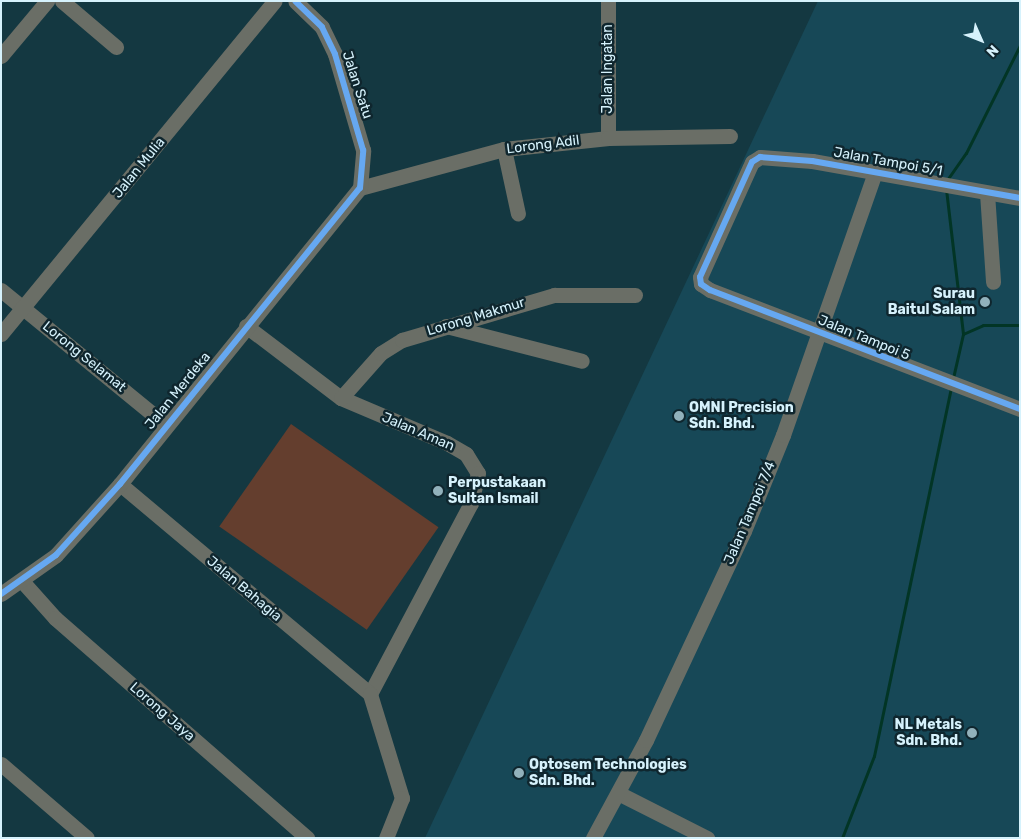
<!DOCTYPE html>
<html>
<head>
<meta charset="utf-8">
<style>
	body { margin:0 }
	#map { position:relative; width:1021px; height:839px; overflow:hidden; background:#143841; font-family:Rubik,sans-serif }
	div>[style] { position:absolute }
	.built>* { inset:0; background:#174857 }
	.green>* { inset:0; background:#643e2e; transform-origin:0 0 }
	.stream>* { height:3px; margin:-1.5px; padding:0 1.5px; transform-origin:1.5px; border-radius:1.5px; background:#023525 }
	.minor>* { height:15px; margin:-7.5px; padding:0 7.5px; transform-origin:7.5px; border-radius:7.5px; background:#6a6e66 }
	.cycleway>* { height:6px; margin:-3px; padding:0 3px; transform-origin:3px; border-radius:3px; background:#66a8f1 }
	.dots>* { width:14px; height:14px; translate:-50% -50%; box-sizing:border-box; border:2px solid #0f262e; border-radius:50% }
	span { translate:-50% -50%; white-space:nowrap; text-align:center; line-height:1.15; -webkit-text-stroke:5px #0f262e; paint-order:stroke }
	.street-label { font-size:14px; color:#d6f2fc }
	.poi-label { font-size:14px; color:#d6f2fc; font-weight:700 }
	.right { translate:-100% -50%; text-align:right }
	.left { translate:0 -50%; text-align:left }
	.frame { position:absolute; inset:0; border:2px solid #d6f2fc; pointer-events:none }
	.north { position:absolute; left:956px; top:15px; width:50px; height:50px; -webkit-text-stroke:4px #0f262e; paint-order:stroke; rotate:134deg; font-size:14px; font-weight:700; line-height:20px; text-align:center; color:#d6f2fc }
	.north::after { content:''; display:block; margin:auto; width:18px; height:22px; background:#d6f2fc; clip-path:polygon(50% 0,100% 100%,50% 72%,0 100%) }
</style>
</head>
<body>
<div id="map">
	<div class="built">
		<div style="clip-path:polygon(818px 1px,1020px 1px,1020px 838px,425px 838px)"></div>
	</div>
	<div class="green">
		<div style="left:291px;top:424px;width:180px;height:125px;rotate:35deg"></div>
	</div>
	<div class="stream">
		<div style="left:947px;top:180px;width:33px;rotate:-55deg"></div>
		<div style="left:966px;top:153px;width:121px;rotate:-63.4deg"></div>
		<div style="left:946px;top:189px;width:146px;rotate:83.3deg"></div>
		<div style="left:963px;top:334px;width:45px;rotate:102.8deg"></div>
		<div style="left:963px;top:334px;width:22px;rotate:-24deg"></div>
		<div style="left:983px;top:325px;width:37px"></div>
		<div style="left:842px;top:838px;width:88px;rotate:-68.7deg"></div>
		<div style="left:874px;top:756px;width:378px;rotate:-78.2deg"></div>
	</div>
	<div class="minor">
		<div style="left:62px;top:1px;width:71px;rotate:40.4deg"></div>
		<div style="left:1px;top:56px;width:72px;rotate:-50.1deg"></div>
		<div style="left:608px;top:138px;width:137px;rotate:-90deg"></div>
		<div style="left:504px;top:149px;width:66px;rotate:77.8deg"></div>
		<div style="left:360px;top:188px;width:149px;rotate:-15.2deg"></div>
		<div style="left:504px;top:149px;width:105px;rotate:-6deg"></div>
		<div style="left:608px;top:138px;width:122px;rotate:-0.9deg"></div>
		<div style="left:987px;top:193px;width:89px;rotate:86.1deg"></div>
		<div style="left:1020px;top:198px;width:211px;rotate:-169.9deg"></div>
		<div style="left:812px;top:161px;width:52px;rotate:-175.6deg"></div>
		<div style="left:760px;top:157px;width:9px;rotate:148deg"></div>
		<div style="left:752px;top:162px;width:126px;rotate:114.3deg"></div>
		<div style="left:700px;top:277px;width:7px;rotate:82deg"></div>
		<div style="left:701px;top:284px;width:11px;rotate:34deg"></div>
		<div style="left:710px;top:290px;width:332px;rotate:21deg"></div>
		<div style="left:1px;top:290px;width:213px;rotate:39.3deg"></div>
		<div style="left:246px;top:326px;width:119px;rotate:37.2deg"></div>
		<div style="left:341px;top:398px;width:115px;rotate:23deg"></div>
		<div style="left:447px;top:443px;width:22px;rotate:30deg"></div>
		<div style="left:466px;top:454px;width:22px;rotate:58deg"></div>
		<div style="left:478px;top:473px;width:31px;rotate:103deg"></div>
		<div style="left:471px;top:503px;width:216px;rotate:117.9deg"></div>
		<div style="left:446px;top:326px;width:140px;rotate:14.4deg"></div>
		<div style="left:1px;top:334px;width:431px;rotate:-50.6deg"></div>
		<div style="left:341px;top:398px;width:60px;rotate:-48.4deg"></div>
		<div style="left:381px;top:353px;width:25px;rotate:-32deg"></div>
		<div style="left:402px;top:340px;width:159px;rotate:-16.5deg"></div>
		<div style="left:554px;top:295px;width:81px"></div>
		<div style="left:120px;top:484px;width:326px;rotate:40deg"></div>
		<div style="left:22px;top:581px;width:50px;rotate:48.3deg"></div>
		<div style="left:55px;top:618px;width:335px;rotate:41.1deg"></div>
		<div style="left:1px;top:594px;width:67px;rotate:-35.3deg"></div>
		<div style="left:56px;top:555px;width:96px;rotate:-48deg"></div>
		<div style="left:120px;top:484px;width:381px;rotate:-51deg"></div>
		<div style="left:360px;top:188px;width:38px;rotate:-85deg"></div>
		<div style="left:363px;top:150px;width:100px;rotate:-106.3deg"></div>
		<div style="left:335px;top:54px;width:30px;rotate:-116deg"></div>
		<div style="left:322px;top:27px;width:37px;rotate:-136deg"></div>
		<div style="left:370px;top:694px;width:109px;rotate:72.9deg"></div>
		<div style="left:402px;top:798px;width:43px;rotate:111.8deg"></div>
		<div style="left:1px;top:764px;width:113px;rotate:40.7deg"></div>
		<div style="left:618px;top:793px;width:100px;rotate:26.8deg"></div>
		<div style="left:593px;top:838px;width:111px;rotate:-61.6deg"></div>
		<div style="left:646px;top:740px;width:231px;rotate:-64.9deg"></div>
		<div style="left:744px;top:531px;width:104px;rotate:-67.9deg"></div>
		<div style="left:783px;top:435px;width:278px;rotate:-70.7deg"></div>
	</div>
	<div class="cycleway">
		<div style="left:1020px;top:198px;width:211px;rotate:-169.9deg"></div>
		<div style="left:812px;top:161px;width:52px;rotate:-175.6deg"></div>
		<div style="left:760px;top:157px;width:9px;rotate:148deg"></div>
		<div style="left:752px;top:162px;width:126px;rotate:114.3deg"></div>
		<div style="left:700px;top:277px;width:7px;rotate:82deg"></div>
		<div style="left:701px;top:284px;width:11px;rotate:34deg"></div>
		<div style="left:710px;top:290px;width:332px;rotate:21deg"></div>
		<div style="left:1px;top:594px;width:67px;rotate:-35.3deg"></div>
		<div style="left:56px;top:555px;width:96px;rotate:-48deg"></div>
		<div style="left:120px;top:484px;width:381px;rotate:-51deg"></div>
		<div style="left:360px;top:188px;width:38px;rotate:-85deg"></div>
		<div style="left:363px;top:150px;width:100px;rotate:-106.3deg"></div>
		<div style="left:335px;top:54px;width:30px;rotate:-116deg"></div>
		<div style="left:322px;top:27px;width:37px;rotate:-136deg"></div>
	</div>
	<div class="dots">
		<div style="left:985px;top:302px;background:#92b1bb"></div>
		<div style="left:679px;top:416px;background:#92b1bb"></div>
		<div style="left:438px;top:491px;background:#92b1bb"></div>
		<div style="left:972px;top:733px;background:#92b1bb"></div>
		<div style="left:519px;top:773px;background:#92b1bb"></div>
	</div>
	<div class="street-label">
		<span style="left:608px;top:69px;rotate:-90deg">Jalan Ingatan</span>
		<span style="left:357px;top:85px;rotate:72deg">Jalan Satu</span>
		<span style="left:543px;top:145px;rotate:-7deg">Lorong Adil</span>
		<span style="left:888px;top:162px;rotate:10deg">Jalan Tampoi 5/1</span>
		<span style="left:139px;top:168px;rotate:-51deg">Jalan Mulia</span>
		<span style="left:476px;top:317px;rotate:-17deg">Lorong Makmur</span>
		<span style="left:864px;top:338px;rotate:22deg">Jalan Tampoi 5</span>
		<span style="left:84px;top:357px;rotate:39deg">Lorong Selamat</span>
		<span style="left:178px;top:391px;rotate:-51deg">Jalan Merdeka</span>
		<span style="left:418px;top:432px;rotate:23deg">Jalan Aman</span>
		<span style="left:750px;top:513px;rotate:-67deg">Jalan Tampoi 7/4</span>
		<span style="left:244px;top:589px;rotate:40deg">Jalan Bahagia</span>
		<span style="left:162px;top:712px;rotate:41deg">Lorong Jaya</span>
	</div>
	<div class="poi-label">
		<span class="right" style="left:975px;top:302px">Surau<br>Baitul Salam</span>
		<span class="left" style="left:689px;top:416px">OMNI Precision<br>Sdn. Bhd.</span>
		<span class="left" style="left:448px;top:491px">Perpustakaan<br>Sultan Ismail</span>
		<span class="right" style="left:962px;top:733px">NL Metals<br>Sdn. Bhd.</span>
		<span class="left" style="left:529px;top:773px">Optosem Technologies<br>Sdn. Bhd.</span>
	</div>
	<div class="frame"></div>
	<div class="north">N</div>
</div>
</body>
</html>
